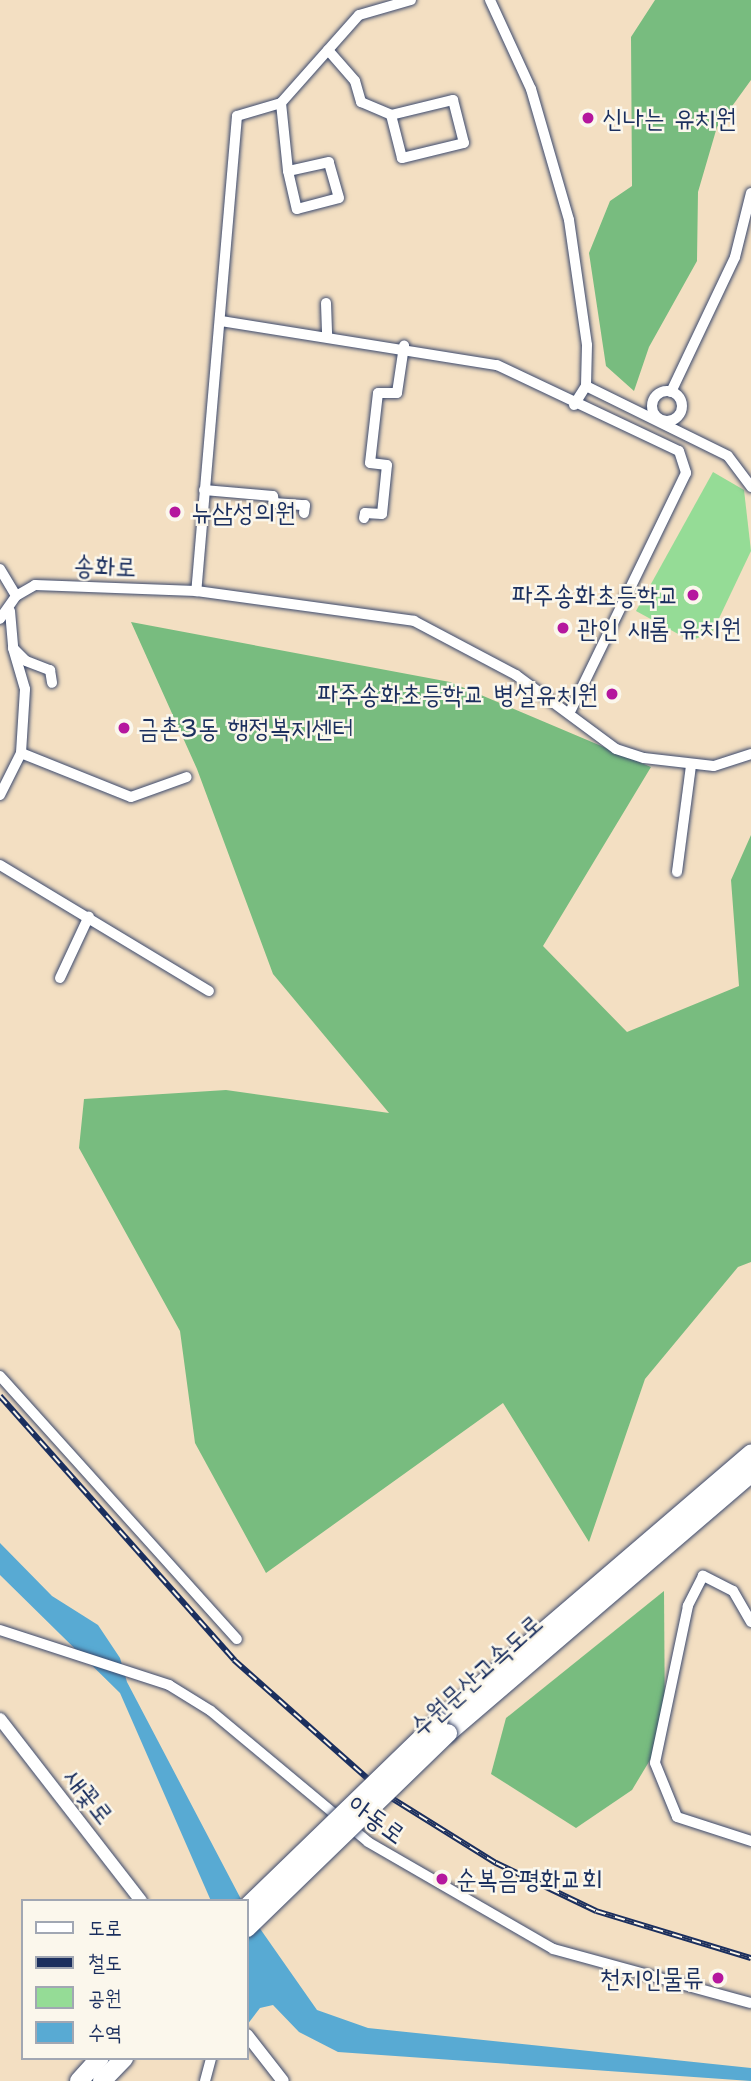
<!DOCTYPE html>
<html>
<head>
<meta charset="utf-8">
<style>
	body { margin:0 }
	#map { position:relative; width:751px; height:2081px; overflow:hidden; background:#f3dfc2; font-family:"Shantell Sans","Poor Story",sans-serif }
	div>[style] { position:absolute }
	.green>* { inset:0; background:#95dc96 }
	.forest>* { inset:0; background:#78bc7f }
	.water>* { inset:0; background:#58aad3 }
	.roads { filter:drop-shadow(0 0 2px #3b496d) drop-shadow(0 0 2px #3b496d) }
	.minor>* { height:10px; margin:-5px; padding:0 5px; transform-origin:5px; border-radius:5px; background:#fff }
	.minor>.ring { margin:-5px; padding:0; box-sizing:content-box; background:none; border:10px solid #fff; border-radius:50% }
	.tertiary>* { height:12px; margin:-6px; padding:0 6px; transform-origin:6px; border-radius:6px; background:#fff }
	.motorway>* { height:18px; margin:-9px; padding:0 9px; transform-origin:9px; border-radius:9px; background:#fff }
	.rail>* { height:6px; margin-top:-3px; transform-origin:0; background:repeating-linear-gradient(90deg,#fbf7ec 0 10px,#1b2f5e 0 20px); box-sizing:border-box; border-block:2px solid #1b2f5e }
	.bridges { filter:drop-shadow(0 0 2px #3b496d) drop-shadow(0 0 2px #3b496d) }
	.motorway-bridge>* { height:18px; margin:-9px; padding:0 9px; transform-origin:9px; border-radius:9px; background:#fff }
	.dots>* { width:19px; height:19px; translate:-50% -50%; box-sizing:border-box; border:4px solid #fbf7ec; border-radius:50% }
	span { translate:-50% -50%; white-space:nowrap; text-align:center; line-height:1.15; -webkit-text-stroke:5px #fbf7ec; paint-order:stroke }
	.poi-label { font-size:26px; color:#1b2f5e }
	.left { translate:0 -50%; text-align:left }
	.right { translate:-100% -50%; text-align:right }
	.street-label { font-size:26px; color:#1b2f5e }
	.legend { position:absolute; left:21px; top:1899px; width:228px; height:161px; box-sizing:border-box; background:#fbf7ec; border:2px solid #a1a7b3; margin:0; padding:9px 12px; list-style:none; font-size:21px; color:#1b2f5e }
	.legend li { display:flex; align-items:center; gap:14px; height:35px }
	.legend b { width:35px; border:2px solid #a1a7b3 }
</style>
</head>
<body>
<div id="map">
	<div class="green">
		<div style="clip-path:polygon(713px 472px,744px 490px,751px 551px,713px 631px,691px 641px,636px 611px)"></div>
	</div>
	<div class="forest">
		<div style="clip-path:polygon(655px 0,751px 0,751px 80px,717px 127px,698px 192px,697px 261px,649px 347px,634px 391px,606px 366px,589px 253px,610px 201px,632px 186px,631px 37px)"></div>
		<div style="clip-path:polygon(131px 622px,450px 682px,651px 767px,543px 946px,627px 1032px,739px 986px,731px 880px,751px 835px,751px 1262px,738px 1267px,645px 1379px,589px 1542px,503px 1403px,266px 1573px,195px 1443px,180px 1331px,79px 1148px,84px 1099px,226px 1090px,389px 1113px,273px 974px,197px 769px)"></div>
		<div style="clip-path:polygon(664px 1591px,665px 1735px,632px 1790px,576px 1828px,491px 1774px,506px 1718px)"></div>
	</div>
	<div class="water">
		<div style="clip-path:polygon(0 1543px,52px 1596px,98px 1625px,120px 1658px,127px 1682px,242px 1901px,211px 1901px,120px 1693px,0 1575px)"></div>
		<div style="clip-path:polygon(247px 1910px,317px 2010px,368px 2028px,751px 2068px,751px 2081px,338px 2052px,299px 2032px,273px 2005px,260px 2008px,247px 2025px)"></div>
	</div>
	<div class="roads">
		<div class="minor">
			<div style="left:411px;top:0;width:54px;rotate:163.9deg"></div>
			<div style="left:359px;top:15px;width:118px;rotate:131.6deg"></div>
			<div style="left:281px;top:103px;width:46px;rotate:163.5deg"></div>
			<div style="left:237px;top:116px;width:477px;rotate:94.9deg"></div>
			<div style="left:196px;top:591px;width:220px;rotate:7.8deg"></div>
			<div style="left:414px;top:621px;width:115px;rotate:27.9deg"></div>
			<div style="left:516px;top:675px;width:124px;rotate:36.5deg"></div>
			<div style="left:616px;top:749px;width:29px;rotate:18deg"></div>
			<div style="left:644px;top:758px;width:70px;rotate:6.5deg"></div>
			<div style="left:714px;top:766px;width:39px;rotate:-18deg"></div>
			<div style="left:490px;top:0;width:98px;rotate:65.3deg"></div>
			<div style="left:531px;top:89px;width:136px;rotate:73.8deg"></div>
			<div style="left:569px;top:220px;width:126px;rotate:81.8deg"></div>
			<div style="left:587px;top:345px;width:41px;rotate:91.4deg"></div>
			<div style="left:586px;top:386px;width:158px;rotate:26.2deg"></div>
			<div style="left:728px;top:456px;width:39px;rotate:53deg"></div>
			<div style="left:328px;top:50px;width:41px;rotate:48.9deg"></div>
			<div style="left:355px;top:81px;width:22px;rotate:74deg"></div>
			<div style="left:361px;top:102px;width:33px;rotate:23deg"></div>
			<div style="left:453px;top:100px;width:44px;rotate:75.7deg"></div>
			<div style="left:464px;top:143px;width:64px;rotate:166.4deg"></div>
			<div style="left:402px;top:158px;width:44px;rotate:-104.3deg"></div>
			<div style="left:391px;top:115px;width:64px;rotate:-13.6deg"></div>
			<div style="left:281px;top:103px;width:68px;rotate:84.1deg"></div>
			<div style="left:288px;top:171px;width:39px;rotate:77deg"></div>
			<div style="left:297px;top:209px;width:43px;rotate:-14.7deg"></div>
			<div style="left:339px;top:198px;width:37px;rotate:-106deg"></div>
			<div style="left:329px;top:162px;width:42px;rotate:167.6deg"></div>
			<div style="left:326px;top:303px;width:33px;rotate:88deg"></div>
			<div style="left:221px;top:321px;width:279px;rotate:9.1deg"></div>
			<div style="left:497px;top:365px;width:201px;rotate:25.3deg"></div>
			<div style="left:679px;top:451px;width:23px;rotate:72deg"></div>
			<div style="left:686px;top:473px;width:263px;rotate:115.9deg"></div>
			<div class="ring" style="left:652px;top:391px;width:20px;height:20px"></div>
			<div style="left:671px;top:392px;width:149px;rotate:-64.6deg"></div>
			<div style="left:735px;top:257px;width:66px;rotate:-76deg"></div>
			<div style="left:574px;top:405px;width:22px;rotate:-58deg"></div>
			<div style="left:204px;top:490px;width:69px;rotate:5deg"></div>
			<div style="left:273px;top:496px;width:7px;rotate:82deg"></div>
			<div style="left:274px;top:503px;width:31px;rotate:4deg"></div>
			<div style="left:305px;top:505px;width:8px;rotate:97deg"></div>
			<div style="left:364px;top:518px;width:5px;rotate:-79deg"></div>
			<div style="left:365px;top:513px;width:17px;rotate:3deg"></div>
			<div style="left:382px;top:514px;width:49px;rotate:-84.2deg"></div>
			<div style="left:387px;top:465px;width:17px;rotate:-173deg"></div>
			<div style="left:370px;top:463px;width:70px;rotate:-83.5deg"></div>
			<div style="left:378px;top:393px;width:19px"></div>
			<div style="left:397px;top:393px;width:48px;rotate:-81.5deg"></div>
			<div style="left:0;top:569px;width:31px;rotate:59deg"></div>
			<div style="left:16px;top:596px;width:28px;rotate:125deg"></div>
			<div style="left:16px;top:596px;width:22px;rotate:-30deg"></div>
			<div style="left:35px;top:585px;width:161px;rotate:2.1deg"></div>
			<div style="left:10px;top:611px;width:37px;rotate:85deg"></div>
			<div style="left:13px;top:648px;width:18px;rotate:45deg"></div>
			<div style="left:26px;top:661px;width:26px;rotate:21deg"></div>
			<div style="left:50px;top:670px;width:13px;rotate:81deg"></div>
			<div style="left:21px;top:753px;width:118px;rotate:21.8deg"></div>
			<div style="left:131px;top:797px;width:59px;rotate:-19.7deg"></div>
			<div style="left:0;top:795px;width:47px;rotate:-63.4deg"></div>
			<div style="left:21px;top:753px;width:64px;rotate:-86.4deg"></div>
			<div style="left:25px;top:689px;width:43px;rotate:-106.3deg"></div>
			<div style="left:0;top:865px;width:244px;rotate:31.1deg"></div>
			<div style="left:677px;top:872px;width:107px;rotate:-82.5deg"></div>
			<div style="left:60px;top:978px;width:68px;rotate:-64.9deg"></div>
			<div style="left:0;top:1376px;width:354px;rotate:48deg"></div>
			<div style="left:751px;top:1622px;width:36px;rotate:-120deg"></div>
			<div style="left:733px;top:1591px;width:34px;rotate:-153deg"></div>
			<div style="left:703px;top:1576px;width:34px;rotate:117deg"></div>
			<div style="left:688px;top:1606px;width:160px;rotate:101.9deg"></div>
			<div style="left:655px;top:1763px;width:58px;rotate:67.8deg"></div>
			<div style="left:677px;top:1817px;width:78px;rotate:18deg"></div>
			<div style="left:0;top:1630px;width:178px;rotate:18deg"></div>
			<div style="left:169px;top:1685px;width:49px;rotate:31.8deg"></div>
			<div style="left:211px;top:1711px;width:204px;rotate:39.8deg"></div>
			<div style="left:368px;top:1842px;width:214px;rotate:30deg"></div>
			<div style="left:553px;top:1949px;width:205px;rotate:15.3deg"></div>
			<div style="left:205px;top:2081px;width:24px;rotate:-75deg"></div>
		</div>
		<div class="tertiary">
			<div style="left:0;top:1719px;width:230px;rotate:52.2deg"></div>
			<div style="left:247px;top:2035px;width:58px;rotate:52deg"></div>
		</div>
		<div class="motorway">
			<div style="left:439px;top:1721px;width:411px;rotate:-40.6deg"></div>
			<div style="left:448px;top:1733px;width:399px;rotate:-40.6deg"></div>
			<div style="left:79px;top:2081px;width:31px;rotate:-48deg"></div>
			<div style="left:102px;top:2081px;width:32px;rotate:-46deg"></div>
		</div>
	</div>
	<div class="rail">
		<div style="left:0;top:1396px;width:353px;rotate:48.4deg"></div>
		<div style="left:234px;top:1660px;width:202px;rotate:41.6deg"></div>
		<div style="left:385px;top:1794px;width:131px;rotate:31.9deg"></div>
		<div style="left:496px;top:1863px;width:111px;rotate:25.6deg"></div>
		<div style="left:596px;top:1911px;width:162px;rotate:16.9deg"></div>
	</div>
	<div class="bridges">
		<div class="motorway-bridge">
			<div style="left:247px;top:1907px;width:267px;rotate:-44.1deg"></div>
			<div style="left:247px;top:1928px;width:280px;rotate:-44.1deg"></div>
		</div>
	</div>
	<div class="dots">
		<div style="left:588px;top:118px;background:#b5179e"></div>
		<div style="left:175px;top:512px;background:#b5179e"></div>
		<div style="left:693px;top:595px;background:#b5179e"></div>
		<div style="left:563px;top:628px;background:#b5179e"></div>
		<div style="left:612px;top:694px;background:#b5179e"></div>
		<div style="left:124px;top:728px;background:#b5179e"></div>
		<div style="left:442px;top:1879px;background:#b5179e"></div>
		<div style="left:718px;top:1978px;background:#b5179e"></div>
	</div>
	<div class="poi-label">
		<span class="left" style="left:602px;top:118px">신나는 유치원</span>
		<span class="left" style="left:191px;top:512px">뉴삼성의원</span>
		<span class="right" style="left:679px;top:595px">파주송화초등학교</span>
		<span class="left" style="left:577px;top:628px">관인 새롬 유치원</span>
		<span class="right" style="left:598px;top:694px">파주송화초등학교 병설유치원</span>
		<span class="left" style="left:138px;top:728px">금촌3동 행정복지센터</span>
		<span class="left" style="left:456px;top:1879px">순복음평화교회</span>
		<span class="right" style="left:704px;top:1978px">천지인물류</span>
	</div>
	<div class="street-label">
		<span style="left:105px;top:566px;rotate:2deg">송화로</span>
		<span style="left:476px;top:1675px;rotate:-42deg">수원문산고속도로</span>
		<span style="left:89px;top:1796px;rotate:52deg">새꽃로</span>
		<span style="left:377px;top:1819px;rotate:36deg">아동로</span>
	</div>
	<ul class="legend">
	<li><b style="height:9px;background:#fff"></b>도로</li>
	<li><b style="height:9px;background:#1b2f5e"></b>철도</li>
	<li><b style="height:19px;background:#95dc96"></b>공원</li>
	<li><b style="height:19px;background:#58aad3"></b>수역</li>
	</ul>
</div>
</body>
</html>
